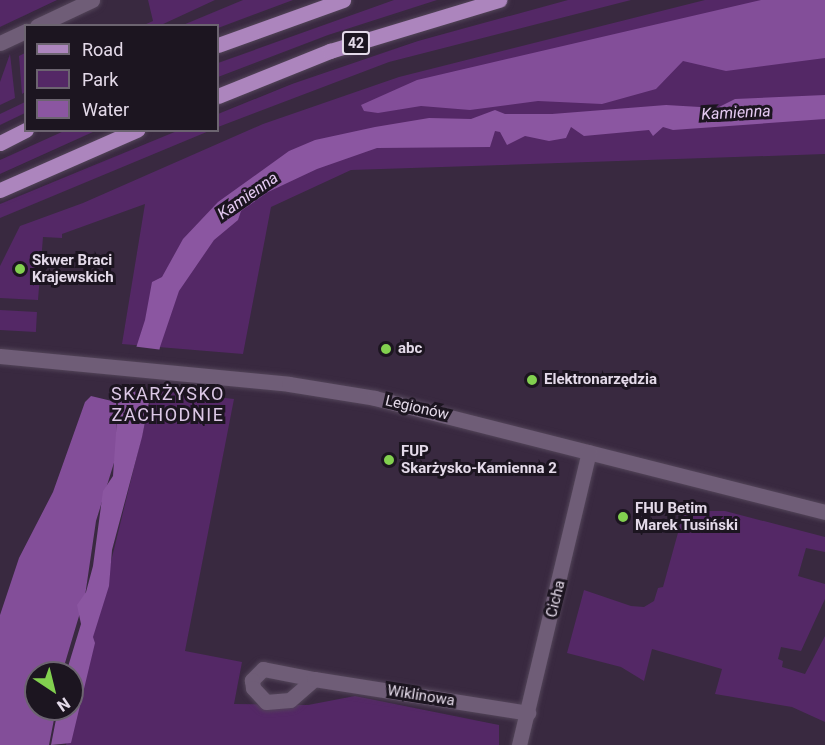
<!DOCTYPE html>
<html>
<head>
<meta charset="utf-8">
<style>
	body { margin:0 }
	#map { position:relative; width:825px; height:745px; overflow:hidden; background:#392940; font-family:Roboto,sans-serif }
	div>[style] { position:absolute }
	.green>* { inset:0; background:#542866; transform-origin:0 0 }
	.forest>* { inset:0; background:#834e99 }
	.water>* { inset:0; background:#8b56a1 }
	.pier>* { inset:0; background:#392940 }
	.roads { filter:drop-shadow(0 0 2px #534559) drop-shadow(0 0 2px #534559) }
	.minor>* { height:15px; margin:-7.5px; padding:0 7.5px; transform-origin:7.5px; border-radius:7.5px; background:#6f5d77 }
	.major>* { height:15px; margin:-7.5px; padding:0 7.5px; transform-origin:7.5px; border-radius:7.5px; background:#ac85bd }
	.dots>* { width:16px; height:16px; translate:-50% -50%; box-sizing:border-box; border:3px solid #1c1520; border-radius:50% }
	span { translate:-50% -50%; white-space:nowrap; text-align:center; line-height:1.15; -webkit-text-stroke:6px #1c1520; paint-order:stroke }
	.shield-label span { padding:2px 4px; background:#1c1520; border:2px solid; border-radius:4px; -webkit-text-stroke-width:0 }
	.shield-label { font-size:14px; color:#e4dae9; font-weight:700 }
	.poi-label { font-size:15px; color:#e4dae9; font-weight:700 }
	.left { translate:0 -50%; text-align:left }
	.street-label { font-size:15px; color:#e4dae9 }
	.water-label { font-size:16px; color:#e5caf2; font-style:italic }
	.quarter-label { font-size:18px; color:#dcc8e6; letter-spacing:1.5px }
	.legend { position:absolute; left:24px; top:24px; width:195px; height:108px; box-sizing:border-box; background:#1c1520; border:2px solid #6c6470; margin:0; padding:8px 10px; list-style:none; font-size:18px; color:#e4dae9 }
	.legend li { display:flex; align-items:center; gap:12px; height:30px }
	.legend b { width:30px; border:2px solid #6c6470 }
	.north { position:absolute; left:24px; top:661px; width:60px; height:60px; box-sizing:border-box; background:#1c1520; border:2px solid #6c6470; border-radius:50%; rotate:145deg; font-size:16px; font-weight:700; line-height:24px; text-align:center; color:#e4dae9 }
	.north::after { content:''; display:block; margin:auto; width:21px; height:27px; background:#82d04f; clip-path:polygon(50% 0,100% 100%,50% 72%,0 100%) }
</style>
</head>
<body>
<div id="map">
	<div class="green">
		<div style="clip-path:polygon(0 0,57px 0,0 27px)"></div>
		<div style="clip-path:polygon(148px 0,215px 0,161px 25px,144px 25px,153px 21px)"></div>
		<div style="clip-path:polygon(243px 0,293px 0,218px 28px,183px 25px)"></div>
		<div style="clip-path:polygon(394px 0,437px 0,328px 35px,218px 77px,218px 63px)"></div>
		<div style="clip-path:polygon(568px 0,631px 0,389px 62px,218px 127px,218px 114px,292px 84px,418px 41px)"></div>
		<div style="clip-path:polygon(705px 0,825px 0,825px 154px,351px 170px,271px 207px,243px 354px,122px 344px,145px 204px,62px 234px,62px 238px,43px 237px,38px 300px,0 298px,0 266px,20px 226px,83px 203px,263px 124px,399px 77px)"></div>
		<div style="clip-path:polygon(25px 53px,25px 92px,22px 94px,19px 56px)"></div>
		<div style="clip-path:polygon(10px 54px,15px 98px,0 105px,0 82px)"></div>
		<div style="clip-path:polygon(25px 102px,25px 113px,0 125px,0 114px)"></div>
		<div style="clip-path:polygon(64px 131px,95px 131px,0 174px,0 160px)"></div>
		<div style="clip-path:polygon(177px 131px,209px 131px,0 218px,0 204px)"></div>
		<div style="left:0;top:310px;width:37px;height:20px;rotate:3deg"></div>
		<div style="clip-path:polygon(153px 390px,234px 399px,185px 651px,242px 662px,234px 704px,308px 705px,355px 696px,499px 725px,499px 745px,66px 745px)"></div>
		<div style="clip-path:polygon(684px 511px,725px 511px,825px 537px,825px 552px,806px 548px,798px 576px,825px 584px,825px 599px,801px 651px,781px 647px,778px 659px,783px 661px,782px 667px,805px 674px,825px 636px,825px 722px,792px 707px,715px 694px,722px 669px,652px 649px,644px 681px,621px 667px,567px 653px,584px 590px,631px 606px,644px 607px,654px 601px,658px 588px,663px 587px)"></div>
	</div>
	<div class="forest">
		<div style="clip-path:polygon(761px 0,825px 0,825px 58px,726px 71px,683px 61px,656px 89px,602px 104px,538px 101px,470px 110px,421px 106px,378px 113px,364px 111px,361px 105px,417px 80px)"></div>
		<div style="clip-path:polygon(91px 396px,116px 402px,117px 453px,96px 521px,85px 596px,62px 673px,36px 673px,36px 709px,56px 709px,49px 745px,0 745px,0 615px,19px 558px,53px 492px,85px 402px)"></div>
	</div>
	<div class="water">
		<div style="clip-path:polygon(825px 95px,825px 119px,673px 130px,663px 127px,653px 136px,649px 130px,584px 136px,571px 127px,566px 138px,549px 141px,525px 136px,507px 145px,500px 132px,495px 131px,490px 147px,377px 148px,317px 169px,268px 192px,241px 211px,238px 220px,214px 240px,179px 291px,160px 347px,142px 437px,112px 550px,109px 586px,93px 637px,95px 643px,71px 743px,51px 745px,58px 709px,72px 709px,72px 673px,67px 670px,81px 624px,77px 605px,86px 592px,93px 566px,103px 491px,113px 476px,118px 404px,145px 320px,152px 282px,162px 277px,183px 239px,218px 202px,289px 151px,315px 140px,375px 127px,429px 118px,471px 119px,495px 110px,505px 114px,552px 114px,666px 105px,717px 108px,735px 99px)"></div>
	</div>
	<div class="pier">
		<div style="clip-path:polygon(131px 346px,163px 350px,154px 394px,119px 390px)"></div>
	</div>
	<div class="roads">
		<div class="minor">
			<div style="left:37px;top:26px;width:61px;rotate:-25.3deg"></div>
			<div style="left:0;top:43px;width:29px;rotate:-25deg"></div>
			<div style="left:0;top:356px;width:290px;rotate:5.5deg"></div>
			<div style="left:289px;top:384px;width:87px;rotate:9.2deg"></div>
			<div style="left:375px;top:398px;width:464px;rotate:14.2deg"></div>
			<div style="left:314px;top:679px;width:52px;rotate:-168.9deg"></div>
			<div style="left:263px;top:669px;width:16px;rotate:135deg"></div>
			<div style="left:252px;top:680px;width:8px;rotate:83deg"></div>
			<div style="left:253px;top:688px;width:19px;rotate:47deg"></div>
			<div style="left:266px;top:702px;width:24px;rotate:-5deg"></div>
			<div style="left:290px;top:700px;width:32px;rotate:-41deg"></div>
			<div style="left:314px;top:679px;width:217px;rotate:9deg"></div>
			<div style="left:519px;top:745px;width:301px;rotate:-76.6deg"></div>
		</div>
		<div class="major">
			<div style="left:218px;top:45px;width:133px;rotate:-19.8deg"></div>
			<div style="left:218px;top:96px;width:121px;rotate:-21.9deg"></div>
			<div style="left:330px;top:51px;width:177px;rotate:-16.8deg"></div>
			<div style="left:0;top:143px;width:29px;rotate:-27deg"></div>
			<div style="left:0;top:190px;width:150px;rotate:-23.7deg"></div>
		</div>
	</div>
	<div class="dots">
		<div style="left:20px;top:269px;background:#82d04f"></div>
		<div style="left:386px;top:349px;background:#82d04f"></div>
		<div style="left:532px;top:380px;background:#82d04f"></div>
		<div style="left:389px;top:460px;background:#82d04f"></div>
		<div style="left:623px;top:517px;background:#82d04f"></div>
	</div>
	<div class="shield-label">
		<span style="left:356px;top:43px">42</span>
	</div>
	<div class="poi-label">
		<span class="left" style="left:32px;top:269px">Skwer Braci<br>Krajewskich</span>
		<span class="left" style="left:398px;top:349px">abc</span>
		<span class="left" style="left:544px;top:380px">Elektronarzędzia</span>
		<span class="left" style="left:401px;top:460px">FUP<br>Skarżysko-Kamienna 2</span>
		<span class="left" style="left:635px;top:517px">FHU Betim<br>Marek Tusiński</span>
	</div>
	<div class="street-label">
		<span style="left:417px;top:408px;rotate:13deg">Legionów</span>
		<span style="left:556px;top:599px;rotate:-76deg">Cicha</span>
		<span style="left:421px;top:696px;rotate:9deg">Wiklinowa</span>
	</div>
	<div class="water-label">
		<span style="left:736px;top:113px;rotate:-3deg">Kamienna</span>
		<span style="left:248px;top:196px;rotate:-35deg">Kamienna</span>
	</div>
	<div class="quarter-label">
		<span style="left:168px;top:405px">SKARŻYSKO<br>ZACHODNIE</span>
	</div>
	<ul class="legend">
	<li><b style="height:8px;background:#ac85bd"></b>Road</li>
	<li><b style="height:16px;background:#542866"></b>Park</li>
	<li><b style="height:16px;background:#8b56a1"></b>Water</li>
	</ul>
	<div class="north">N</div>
</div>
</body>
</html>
